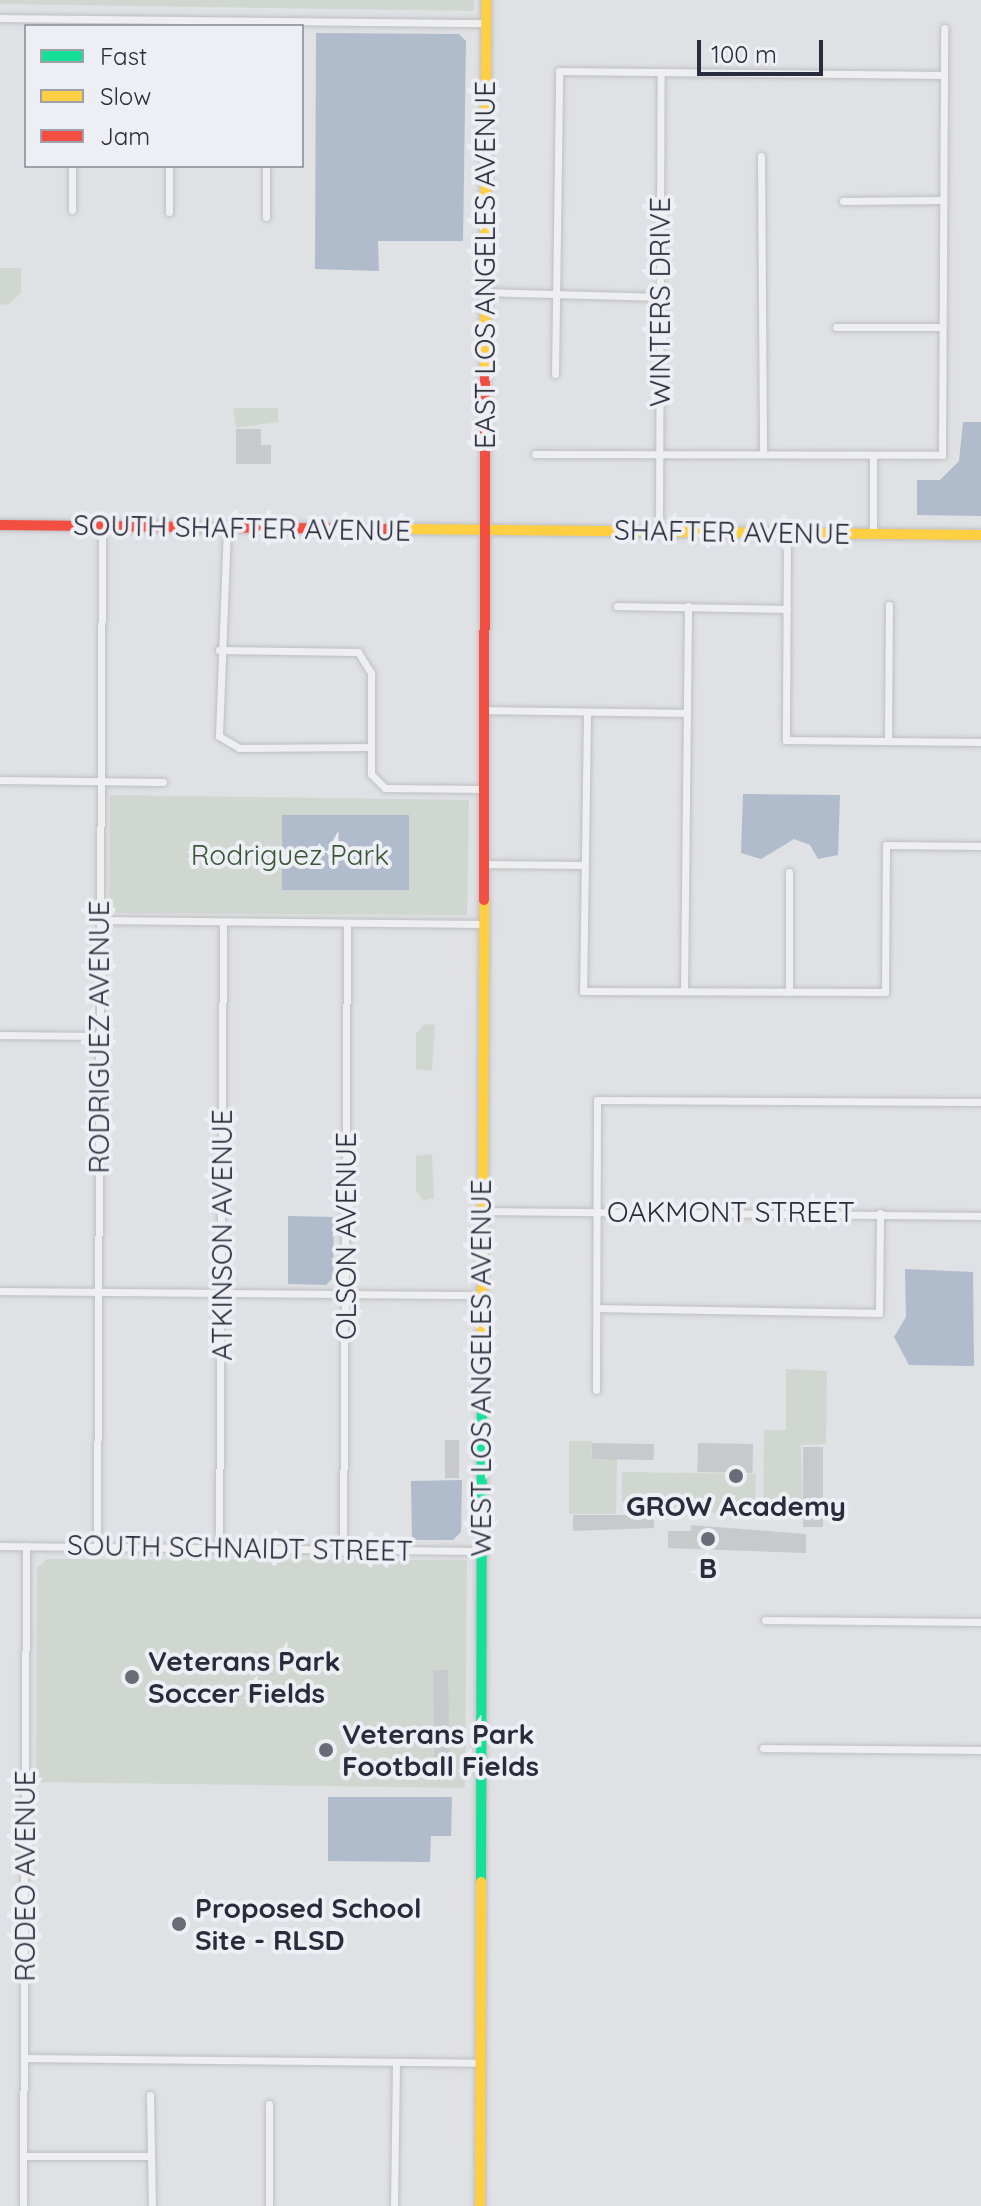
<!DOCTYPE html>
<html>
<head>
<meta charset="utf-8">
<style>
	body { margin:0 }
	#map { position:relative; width:981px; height:2206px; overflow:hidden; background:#e0e1e4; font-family:Quicksand,sans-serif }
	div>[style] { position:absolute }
	.green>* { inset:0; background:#d0d7d0 }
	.water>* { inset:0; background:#b0bbcc; transform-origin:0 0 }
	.building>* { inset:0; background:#c8c9cc; transform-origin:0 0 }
	.roads { filter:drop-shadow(0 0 2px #bebfc2) drop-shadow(0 0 2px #bebfc2) }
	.street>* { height:7px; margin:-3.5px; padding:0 3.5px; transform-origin:3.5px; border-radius:3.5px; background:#efeff1 }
	.fast>* { height:10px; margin:-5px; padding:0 5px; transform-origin:5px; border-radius:5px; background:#16e098 }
	.slow>* { height:10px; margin:-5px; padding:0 5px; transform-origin:5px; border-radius:5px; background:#ffcf43 }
	.jam>* { height:10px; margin:-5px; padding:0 5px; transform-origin:5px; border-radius:5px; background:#f24e42 }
	.dots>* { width:22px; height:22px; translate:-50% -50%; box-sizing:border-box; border:4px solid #edeff4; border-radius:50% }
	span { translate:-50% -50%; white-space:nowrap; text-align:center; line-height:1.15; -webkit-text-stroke:8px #edeff4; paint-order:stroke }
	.street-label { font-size:28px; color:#292d3b }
	.park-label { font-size:28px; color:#3a5538 }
	.poi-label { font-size:28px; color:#292d3b; font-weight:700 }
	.left { translate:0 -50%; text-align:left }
	.legend { position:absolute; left:24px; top:24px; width:280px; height:144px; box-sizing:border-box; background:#edeff4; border:2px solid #9fa1aa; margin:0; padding:10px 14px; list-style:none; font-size:24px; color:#292d3b }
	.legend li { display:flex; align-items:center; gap:16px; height:40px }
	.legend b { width:40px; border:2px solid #9fa1aa }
	.scale { position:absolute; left:697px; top:40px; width:126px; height:36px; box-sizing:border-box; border:4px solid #292d3b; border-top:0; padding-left:10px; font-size:24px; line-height:28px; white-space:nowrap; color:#292d3b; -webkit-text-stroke:6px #edeff4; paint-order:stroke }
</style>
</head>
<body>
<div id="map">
	<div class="green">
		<div style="clip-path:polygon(0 0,474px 0,474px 11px,0 4px)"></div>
		<div style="clip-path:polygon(0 268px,21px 268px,21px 293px,9px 304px,0 305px)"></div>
		<div style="clip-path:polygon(278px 408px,278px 422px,236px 428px,233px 408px)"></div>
		<div style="clip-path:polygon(110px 795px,469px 800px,467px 915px,116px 913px,109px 909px)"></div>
		<div style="clip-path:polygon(424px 1024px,435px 1025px,432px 1071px,416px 1069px,416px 1034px)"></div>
		<div style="clip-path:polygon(432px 1154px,434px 1198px,423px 1201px,416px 1191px,416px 1156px)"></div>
		<div style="clip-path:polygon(786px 1369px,827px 1371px,826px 1444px,801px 1445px,803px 1516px,763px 1516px,764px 1430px,786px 1430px)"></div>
		<div style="clip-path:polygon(569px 1441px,592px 1441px,591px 1459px,617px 1459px,616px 1514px,569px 1514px)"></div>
		<div style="clip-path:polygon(622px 1472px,756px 1474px,755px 1502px,746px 1513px,659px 1512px,658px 1503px,622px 1503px)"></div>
		<div style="clip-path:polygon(47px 1559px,467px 1560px,465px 1788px,36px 1782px,37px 1568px)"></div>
	</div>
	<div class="water">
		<div style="clip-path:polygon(316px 33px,459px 34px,466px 41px,463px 241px,378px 241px,379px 271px,315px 269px)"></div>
		<div style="clip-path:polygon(963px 422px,981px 422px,981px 516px,917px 515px,917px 480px,940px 480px,959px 461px)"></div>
		<div style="clip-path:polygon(743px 794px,840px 795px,838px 855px,818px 859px,810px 845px,794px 839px,761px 859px,741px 853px)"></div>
		<div style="left:282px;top:815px;width:127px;height:75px"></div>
		<div style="clip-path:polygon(288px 1216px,334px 1217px,333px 1278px,326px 1285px,288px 1284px)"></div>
		<div style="clip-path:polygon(905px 1269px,973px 1272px,974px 1366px,909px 1365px,894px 1337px,906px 1317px)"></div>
		<div style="clip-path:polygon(462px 1480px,461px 1532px,453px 1540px,412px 1540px,411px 1481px)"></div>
		<div style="clip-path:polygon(328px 1797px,452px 1797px,451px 1836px,431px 1836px,430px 1862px,328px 1861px)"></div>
	</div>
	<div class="building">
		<div style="clip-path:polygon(236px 429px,261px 429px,261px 445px,271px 445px,271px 464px,236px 464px)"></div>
		<div style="left:445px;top:1440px;width:14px;height:38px"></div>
		<div style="left:592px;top:1443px;width:62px;height:16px;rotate:1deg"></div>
		<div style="left:698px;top:1443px;width:55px;height:29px;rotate:1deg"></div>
		<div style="left:803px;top:1447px;width:20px;height:80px"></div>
		<div style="clip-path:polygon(630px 1507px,654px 1508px,654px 1528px,573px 1531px,573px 1515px,630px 1515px)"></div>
		<div style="clip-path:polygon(691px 1525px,806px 1534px,806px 1553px,668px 1548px,668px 1531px,691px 1531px)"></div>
		<div style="left:448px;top:1670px;width:96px;height:15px;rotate:89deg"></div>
	</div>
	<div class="roads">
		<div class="street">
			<div style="left:0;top:18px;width:486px;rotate:0.6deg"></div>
			<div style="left:761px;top:156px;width:298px;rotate:89.6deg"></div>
			<div style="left:72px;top:166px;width:44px;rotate:90deg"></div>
			<div style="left:169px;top:166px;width:46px;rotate:90deg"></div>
			<div style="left:843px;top:201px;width:100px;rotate:-0.6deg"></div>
			<div style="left:266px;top:217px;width:51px;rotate:-90deg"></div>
			<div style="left:485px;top:292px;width:174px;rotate:1.6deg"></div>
			<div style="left:836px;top:327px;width:106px"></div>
			<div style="left:555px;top:374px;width:303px;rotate:-89.2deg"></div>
			<div style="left:559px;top:71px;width:385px;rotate:0.6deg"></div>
			<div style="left:535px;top:454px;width:407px;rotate:0.1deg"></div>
			<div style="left:942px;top:455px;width:427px;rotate:-89.7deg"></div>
			<div style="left:873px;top:455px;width:79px;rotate:90deg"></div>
			<div style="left:227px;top:527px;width:209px;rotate:92.2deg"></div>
			<div style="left:219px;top:736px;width:23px;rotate:31deg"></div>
			<div style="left:239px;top:748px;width:132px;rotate:-0.4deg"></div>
			<div style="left:659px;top:532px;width:460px;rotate:-89.8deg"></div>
			<div style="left:787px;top:533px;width:207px;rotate:90.3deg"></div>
			<div style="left:786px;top:740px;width:195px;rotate:0.6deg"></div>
			<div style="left:617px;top:606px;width:170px;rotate:1deg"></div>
			<div style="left:219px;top:650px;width:139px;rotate:0.8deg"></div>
			<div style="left:358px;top:652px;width:25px;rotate:58deg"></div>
			<div style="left:371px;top:673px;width:101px;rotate:90deg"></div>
			<div style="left:371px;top:774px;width:20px;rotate:45deg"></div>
			<div style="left:385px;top:788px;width:98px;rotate:0.6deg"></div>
			<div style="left:483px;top:710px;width:204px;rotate:0.8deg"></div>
			<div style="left:587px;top:713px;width:278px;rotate:90.8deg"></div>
			<div style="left:583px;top:991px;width:302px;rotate:0.2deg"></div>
			<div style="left:885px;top:992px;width:147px;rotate:-89.6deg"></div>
			<div style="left:886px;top:845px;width:95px;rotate:0.6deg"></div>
			<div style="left:888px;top:741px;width:136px;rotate:-89.6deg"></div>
			<div style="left:0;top:780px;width:163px;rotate:0.7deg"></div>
			<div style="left:483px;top:864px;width:100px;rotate:0.6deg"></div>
			<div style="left:100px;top:920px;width:382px;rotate:0.6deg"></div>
			<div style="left:684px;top:991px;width:385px;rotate:-89.4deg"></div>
			<div style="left:789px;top:992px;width:120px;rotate:-90deg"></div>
			<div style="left:0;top:1035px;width:99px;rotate:0.6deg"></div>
			<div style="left:481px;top:1211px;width:500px;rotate:0.57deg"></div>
			<div style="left:0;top:1291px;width:481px;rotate:0.5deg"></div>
			<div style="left:597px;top:1308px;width:282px;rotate:1deg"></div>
			<div style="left:879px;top:1313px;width:100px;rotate:-89.4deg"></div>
			<div style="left:596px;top:1390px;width:290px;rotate:-89.8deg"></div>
			<div style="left:597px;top:1100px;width:384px;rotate:0.3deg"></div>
			<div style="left:0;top:1546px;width:480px;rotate:0.6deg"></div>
			<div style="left:97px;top:1547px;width:1020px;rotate:-89.72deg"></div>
			<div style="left:219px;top:1548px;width:626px;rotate:-89.63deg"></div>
			<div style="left:343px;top:1549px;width:626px;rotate:-89.63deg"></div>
			<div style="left:765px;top:1620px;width:216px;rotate:0.5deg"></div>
			<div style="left:763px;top:1748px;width:218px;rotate:0.5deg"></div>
			<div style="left:25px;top:2058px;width:456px;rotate:0.6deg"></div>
			<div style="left:150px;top:2095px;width:111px;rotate:89deg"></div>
			<div style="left:269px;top:2104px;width:102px;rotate:90deg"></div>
			<div style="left:24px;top:2156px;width:127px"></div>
			<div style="left:23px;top:2206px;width:660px;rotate:-89.74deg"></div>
			<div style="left:394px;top:2206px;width:144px;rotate:-89.2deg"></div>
		</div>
		<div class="fast">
			<div style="left:481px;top:1882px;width:527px;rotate:-89.89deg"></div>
		</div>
		<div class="slow">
			<div style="left:485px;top:376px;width:376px;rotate:-89.8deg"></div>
			<div style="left:405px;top:529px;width:576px;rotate:0.6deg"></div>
			<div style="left:482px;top:1355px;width:455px;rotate:-89.7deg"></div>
			<div style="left:480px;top:2206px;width:324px;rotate:-89.8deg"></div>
		</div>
		<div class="jam">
			<div style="left:0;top:525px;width:405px;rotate:0.6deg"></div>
			<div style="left:484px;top:900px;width:524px;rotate:-89.89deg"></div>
		</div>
	</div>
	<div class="dots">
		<div style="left:736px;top:1476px;background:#696c76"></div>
		<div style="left:708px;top:1539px;background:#696c76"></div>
		<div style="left:132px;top:1677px;background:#696c76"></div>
		<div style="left:326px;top:1750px;background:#696c76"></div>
		<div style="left:179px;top:1924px;background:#696c76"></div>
	</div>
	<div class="street-label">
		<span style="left:485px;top:265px;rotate:-90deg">EAST LOS ANGELES AVENUE</span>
		<span style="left:660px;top:302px;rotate:-90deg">WINTERS DRIVE</span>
		<span style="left:242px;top:528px;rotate:1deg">SOUTH SHAFTER AVENUE</span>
		<span style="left:732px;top:532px;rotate:1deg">SHAFTER AVENUE</span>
		<span style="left:99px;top:1037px;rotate:-90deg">RODRIGUEZ AVENUE</span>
		<span style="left:731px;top:1212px">OAKMONT STREET</span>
		<span style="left:222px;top:1235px;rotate:-90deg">ATKINSON AVENUE</span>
		<span style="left:346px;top:1236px;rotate:-90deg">OLSON AVENUE</span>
		<span style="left:481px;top:1368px;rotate:-90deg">WEST LOS ANGELES AVENUE</span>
		<span style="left:240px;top:1548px;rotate:1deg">SOUTH SCHNAIDT STREET</span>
		<span style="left:25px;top:1876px;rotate:-90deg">RODEO AVENUE</span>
	</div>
	<div class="park-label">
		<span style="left:290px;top:855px">Rodriguez Park</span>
	</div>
	<div class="poi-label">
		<span style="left:736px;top:1506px">GROW Academy</span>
		<span style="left:708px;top:1568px">B</span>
		<span class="left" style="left:148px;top:1677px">Veterans Park<br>Soccer Fields</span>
		<span class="left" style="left:342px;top:1750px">Veterans Park<br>Football Fields</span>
		<span class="left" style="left:195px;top:1924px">Proposed School<br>Site - RLSD</span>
	</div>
	<ul class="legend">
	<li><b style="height:10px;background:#16e098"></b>Fast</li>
	<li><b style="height:10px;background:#ffcf43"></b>Slow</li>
	<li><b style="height:10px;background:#f24e42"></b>Jam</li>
	</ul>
	<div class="scale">100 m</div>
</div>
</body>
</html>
